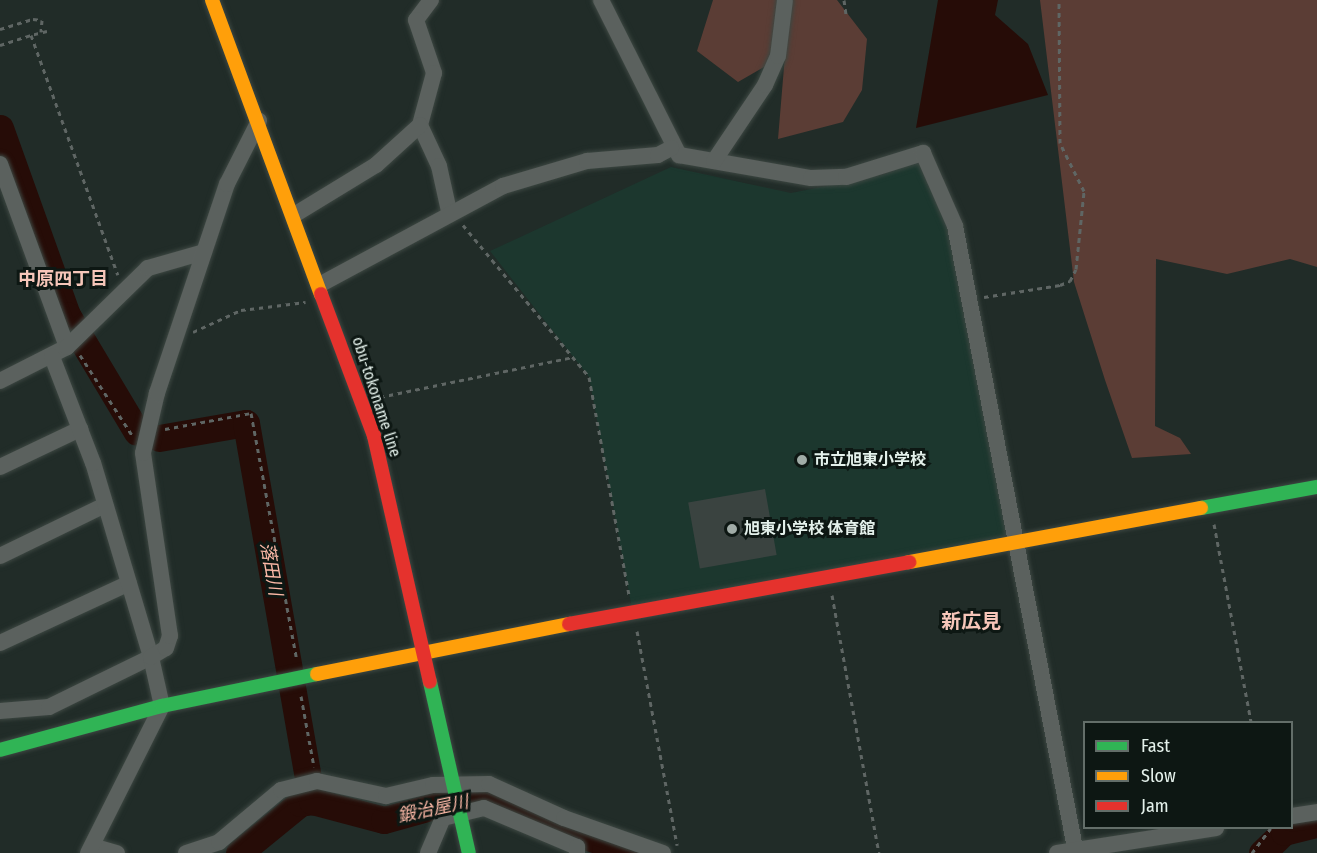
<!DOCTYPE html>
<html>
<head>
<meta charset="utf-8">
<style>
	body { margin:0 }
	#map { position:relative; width:1317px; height:853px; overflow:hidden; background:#212c28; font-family:"Fira Sans Condensed","Noto Sans JP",sans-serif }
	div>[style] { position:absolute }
	.built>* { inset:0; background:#1c372e }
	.green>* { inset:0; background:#5b3d35 }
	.water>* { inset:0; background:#260c07 }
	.river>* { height:27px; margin:-13.5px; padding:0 13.5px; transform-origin:13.5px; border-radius:13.5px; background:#260c07 }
	.building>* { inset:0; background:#3a4340; transform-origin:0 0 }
	.path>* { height:3px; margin-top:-1.5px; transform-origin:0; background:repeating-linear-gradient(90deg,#5f6664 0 4.5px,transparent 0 9px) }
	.roads { filter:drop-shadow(0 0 2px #3d4742) drop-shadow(0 0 2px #3d4742) }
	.street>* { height:16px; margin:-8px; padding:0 8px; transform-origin:8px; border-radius:8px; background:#5b615e }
	.fast>* { height:14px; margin:-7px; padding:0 7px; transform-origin:7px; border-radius:7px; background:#30b455 }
	.slow>* { height:14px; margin:-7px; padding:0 7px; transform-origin:7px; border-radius:7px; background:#ff9f0a }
	.jam>* { height:14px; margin:-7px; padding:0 7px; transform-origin:7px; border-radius:7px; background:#e5322d }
	.dots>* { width:16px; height:16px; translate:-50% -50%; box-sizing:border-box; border:3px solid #0d1713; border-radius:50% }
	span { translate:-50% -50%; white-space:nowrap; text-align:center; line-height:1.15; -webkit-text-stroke:6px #0d1713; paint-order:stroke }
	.street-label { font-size:16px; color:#e4f1eb }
	.poi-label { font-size:16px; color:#e4f1eb; font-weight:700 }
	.left { translate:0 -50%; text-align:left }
	.neighbourhood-label { font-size:18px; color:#f7c6b9; font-weight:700 }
	.water-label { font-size:18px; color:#fbb8a6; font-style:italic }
	.quarter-label { font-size:20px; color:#f7c6b9; font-weight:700 }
	.legend { position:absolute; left:1083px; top:721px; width:210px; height:108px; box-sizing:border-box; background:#0d1713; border:2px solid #636e69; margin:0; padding:8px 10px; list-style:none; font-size:18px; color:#e4f1eb }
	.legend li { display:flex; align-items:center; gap:12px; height:30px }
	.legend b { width:30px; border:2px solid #636e69 }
</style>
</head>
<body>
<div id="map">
	<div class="built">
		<div style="clip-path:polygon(917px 161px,950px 227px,1017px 544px,633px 614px,589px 377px,490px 251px,671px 167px,791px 193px,882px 175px)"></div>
	</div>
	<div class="green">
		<div style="clip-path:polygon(713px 0,837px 0,867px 39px,862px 90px,843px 122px,778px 139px,785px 55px,738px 82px,697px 51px)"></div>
		<div style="clip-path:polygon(1040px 0,1317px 0,1317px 267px,1290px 259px,1227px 274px,1156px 259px,1155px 426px,1180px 438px,1191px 454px,1132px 458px,1105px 380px,1074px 282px)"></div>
	</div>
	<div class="water">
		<div style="clip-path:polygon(938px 0,998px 0,995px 15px,1028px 44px,1048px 95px,916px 128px)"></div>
	</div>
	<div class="river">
		<div style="left:0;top:128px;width:199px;rotate:70.3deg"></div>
		<div style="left:67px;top:315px;width:136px;rotate:59.1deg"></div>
		<div style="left:159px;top:438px;width:88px;rotate:-9.8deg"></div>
		<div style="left:246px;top:423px;width:384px;rotate:80.1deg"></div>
		<div style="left:239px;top:853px;width:79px;rotate:-39.3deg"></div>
		<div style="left:300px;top:803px;width:12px;rotate:-9deg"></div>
		<div style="left:312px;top:801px;width:74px;rotate:14.8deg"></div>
		<div style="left:384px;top:820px;width:66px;rotate:-15.7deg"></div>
		<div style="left:448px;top:802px;width:46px;rotate:-5deg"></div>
		<div style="left:494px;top:798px;width:85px;rotate:23.6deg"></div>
		<div style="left:572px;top:832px;width:69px;rotate:17.7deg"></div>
		<div style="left:1262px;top:853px;width:30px;rotate:-44deg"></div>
		<div style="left:1284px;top:832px;width:34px;rotate:-14deg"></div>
	</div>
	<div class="building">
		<div style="left:765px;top:489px;width:67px;height:78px;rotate:80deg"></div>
	</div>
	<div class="path">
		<div style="left:844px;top:0;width:14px;rotate:82deg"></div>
		<div style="left:0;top:29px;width:34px;rotate:-17deg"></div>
		<div style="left:33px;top:19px;width:9px;rotate:6deg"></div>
		<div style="left:42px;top:20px;width:12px;rotate:95deg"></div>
		<div style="left:47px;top:31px;width:16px;rotate:166deg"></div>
		<div style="left:31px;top:35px;width:255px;rotate:70.1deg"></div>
		<div style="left:0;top:45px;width:33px;rotate:-18deg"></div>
		<div style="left:463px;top:225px;width:197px;rotate:50.3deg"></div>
		<div style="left:589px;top:377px;width:222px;rotate:79.6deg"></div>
		<div style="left:984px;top:297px;width:77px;rotate:-9deg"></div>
		<div style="left:1060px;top:285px;width:11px;rotate:-22deg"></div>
		<div style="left:1070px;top:281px;width:13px;rotate:-63deg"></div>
		<div style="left:1076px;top:269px;width:78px;rotate:-84.1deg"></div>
		<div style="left:1084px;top:191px;width:54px;rotate:-116.6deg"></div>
		<div style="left:1060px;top:143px;width:143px;rotate:-90.4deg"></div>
		<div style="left:193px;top:332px;width:53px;rotate:-24.6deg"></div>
		<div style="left:241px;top:310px;width:65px;rotate:-7deg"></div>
		<div style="left:80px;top:355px;width:95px;rotate:57deg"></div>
		<div style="left:380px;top:397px;width:198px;rotate:-11.7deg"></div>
		<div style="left:165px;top:429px;width:87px;rotate:-10.5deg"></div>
		<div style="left:251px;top:413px;width:251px;rotate:79.5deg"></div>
		<div style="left:1214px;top:524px;width:201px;rotate:79.4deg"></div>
		<div style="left:832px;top:595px;width:262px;rotate:79.7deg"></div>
		<div style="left:637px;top:631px;width:218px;rotate:79.4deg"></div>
		<div style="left:301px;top:696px;width:72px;rotate:79.6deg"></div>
		<div style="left:1252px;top:853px;width:31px;rotate:-53deg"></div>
	</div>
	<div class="roads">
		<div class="street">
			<div style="left:431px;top:0;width:25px;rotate:127deg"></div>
			<div style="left:416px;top:20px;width:56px;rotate:71.2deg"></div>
			<div style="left:434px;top:73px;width:54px;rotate:105.1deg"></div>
			<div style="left:420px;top:125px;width:45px;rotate:65.1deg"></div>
			<div style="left:439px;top:166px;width:46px;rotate:77.5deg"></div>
			<div style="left:601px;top:0;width:174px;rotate:63.3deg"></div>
			<div style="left:679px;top:155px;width:134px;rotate:9.9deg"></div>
			<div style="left:811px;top:178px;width:35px;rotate:-2deg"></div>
			<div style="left:846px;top:177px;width:81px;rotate:-17.3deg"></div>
			<div style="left:923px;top:153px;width:80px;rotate:66.3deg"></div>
			<div style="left:955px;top:226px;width:639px;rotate:79.08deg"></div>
			<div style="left:714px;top:161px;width:92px;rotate:-56.1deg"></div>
			<div style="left:765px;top:85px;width:32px;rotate:-66deg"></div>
			<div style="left:778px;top:56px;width:56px;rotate:-82.9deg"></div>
			<div style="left:0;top:164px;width:195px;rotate:69.9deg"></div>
			<div style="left:67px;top:347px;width:75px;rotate:153.1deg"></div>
			<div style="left:294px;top:215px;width:96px;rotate:-31.4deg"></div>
			<div style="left:376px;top:165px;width:59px;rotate:-42.3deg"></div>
			<div style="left:321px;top:284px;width:207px;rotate:-28.3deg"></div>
			<div style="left:503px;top:186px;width:88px;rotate:-16.6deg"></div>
			<div style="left:587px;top:161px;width:71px;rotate:-4.8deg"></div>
			<div style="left:658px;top:155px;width:15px;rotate:-28deg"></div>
			<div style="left:67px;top:347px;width:113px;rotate:-44.3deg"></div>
			<div style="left:148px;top:268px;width:58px;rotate:-15.9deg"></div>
			<div style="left:0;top:467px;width:89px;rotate:-25.4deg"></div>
			<div style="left:0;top:556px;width:117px;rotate:-25.9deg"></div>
			<div style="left:0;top:643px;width:142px;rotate:-24.9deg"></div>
			<div style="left:0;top:711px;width:49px;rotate:-4.7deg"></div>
			<div style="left:49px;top:707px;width:114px;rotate:-26.1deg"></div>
			<div style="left:151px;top:657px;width:202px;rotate:-106.6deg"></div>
			<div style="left:93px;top:463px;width:114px;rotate:-111.1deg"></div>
			<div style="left:1292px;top:816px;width:25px;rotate:-9deg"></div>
			<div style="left:92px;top:846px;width:26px;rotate:16deg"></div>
			<div style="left:88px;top:853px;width:165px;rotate:-63.3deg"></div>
			<div style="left:162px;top:706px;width:50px;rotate:-102.7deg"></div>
			<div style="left:151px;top:657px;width:17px;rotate:-31deg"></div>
			<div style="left:166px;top:648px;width:13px;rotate:-72deg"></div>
			<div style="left:170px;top:636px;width:185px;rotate:-98.4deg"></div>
			<div style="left:143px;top:453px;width:62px;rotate:-76.9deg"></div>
			<div style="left:157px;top:393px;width:220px;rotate:-71.5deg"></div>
			<div style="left:227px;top:184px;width:71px;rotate:-63.1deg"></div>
			<div style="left:186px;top:853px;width:35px;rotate:-18deg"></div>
			<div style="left:219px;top:842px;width:81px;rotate:-40deg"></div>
			<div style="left:281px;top:790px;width:37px;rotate:-14deg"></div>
			<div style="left:317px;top:781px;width:71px;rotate:12.3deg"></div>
			<div style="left:386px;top:796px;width:48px;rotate:-13.2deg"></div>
			<div style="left:433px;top:785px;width:56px;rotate:-1deg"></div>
			<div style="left:489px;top:784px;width:82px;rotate:24.4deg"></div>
			<div style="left:564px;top:818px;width:105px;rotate:19.5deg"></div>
			<div style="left:428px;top:853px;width:38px;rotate:-67deg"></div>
			<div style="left:443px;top:818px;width:42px;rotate:-13.7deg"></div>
			<div style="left:484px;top:808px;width:101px;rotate:22.8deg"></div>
			<div style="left:577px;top:847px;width:6px;rotate:90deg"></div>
			<div style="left:1057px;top:853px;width:161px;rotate:-8.9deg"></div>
		</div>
		<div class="fast">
			<div style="left:1201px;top:508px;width:118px;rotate:-10.3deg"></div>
			<div style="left:430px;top:682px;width:175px;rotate:77.2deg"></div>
			<div style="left:0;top:750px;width:168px;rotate:-15.2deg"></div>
			<div style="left:162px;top:706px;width:158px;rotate:-11.7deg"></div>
		</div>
		<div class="slow">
			<div style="left:212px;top:0;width:314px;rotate:69.7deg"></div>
			<div style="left:909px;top:562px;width:297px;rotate:-10.5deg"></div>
			<div style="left:317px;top:674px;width:257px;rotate:-11.2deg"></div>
		</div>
		<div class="jam">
			<div style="left:321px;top:294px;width:152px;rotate:69.5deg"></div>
			<div style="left:374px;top:436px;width:252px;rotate:77.2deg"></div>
			<div style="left:569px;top:624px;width:346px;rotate:-10.3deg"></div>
		</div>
	</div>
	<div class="dots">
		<div style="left:802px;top:460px;background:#a0aca7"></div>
		<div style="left:732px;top:529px;background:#a0aca7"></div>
	</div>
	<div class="street-label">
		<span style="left:376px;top:397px;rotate:72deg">obu-tokoname line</span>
	</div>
	<div class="poi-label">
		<span class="left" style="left:814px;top:460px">市立旭東小学校</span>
		<span class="left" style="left:744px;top:529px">旭東小学校 体育館</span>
	</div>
	<div class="neighbourhood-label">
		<span style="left:63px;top:279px">中原四丁目</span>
	</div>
	<div class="water-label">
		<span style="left:271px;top:569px;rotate:80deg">落田川</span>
		<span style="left:433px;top:809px;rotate:-12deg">鍛治屋川</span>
	</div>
	<div class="quarter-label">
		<span style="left:971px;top:621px">新広見</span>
	</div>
	<ul class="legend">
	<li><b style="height:8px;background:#30b455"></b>Fast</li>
	<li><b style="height:8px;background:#ff9f0a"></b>Slow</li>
	<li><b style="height:8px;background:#e5322d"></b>Jam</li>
	</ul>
</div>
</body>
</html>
